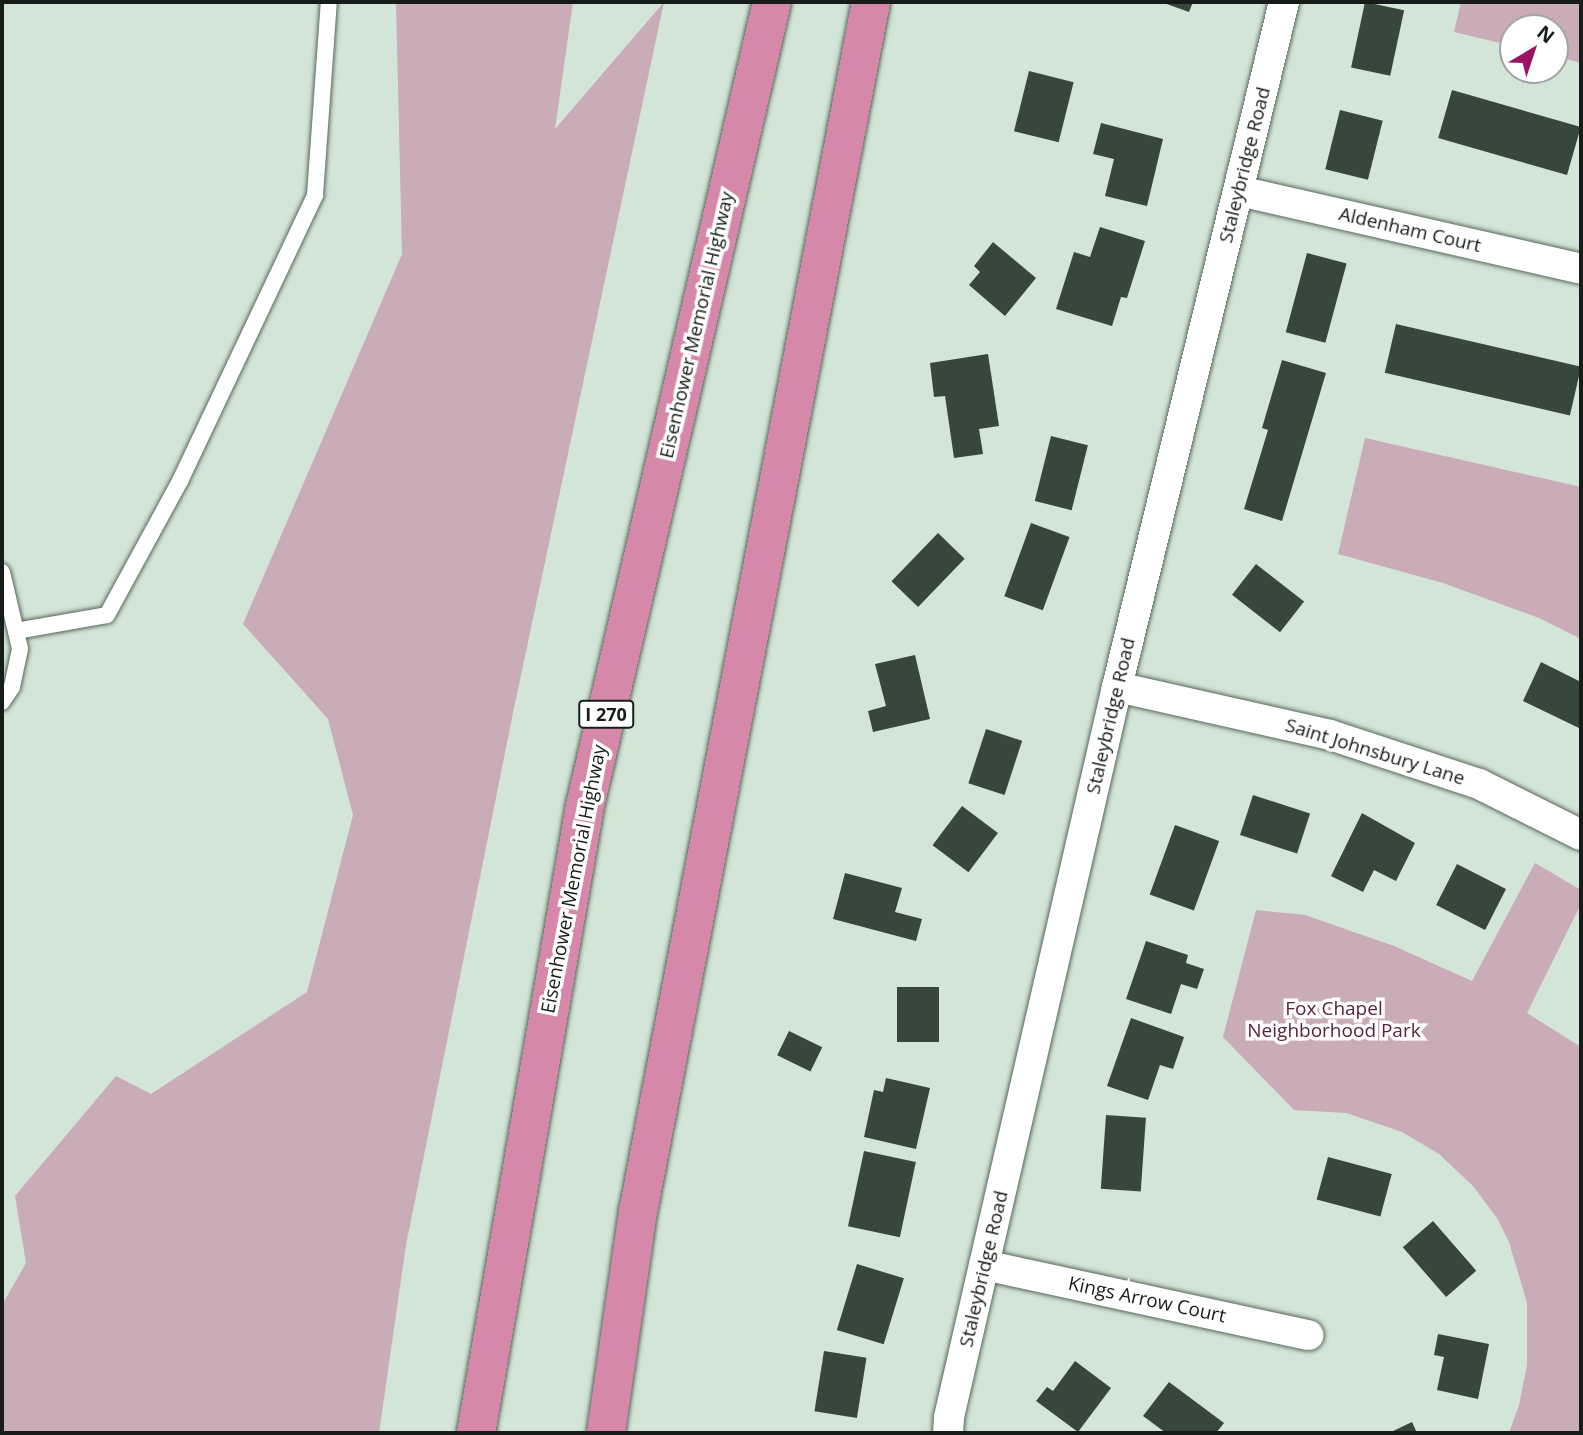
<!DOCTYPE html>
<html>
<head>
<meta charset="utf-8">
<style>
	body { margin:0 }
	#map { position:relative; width:1583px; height:1435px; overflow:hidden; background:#d3e5d7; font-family:"Open Sans",sans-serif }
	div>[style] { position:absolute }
	.green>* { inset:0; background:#caacb8 }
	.building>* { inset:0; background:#38473b; transform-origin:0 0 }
	.roads { filter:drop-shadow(0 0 2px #58685b) drop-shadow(0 0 2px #58685b) }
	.lane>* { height:16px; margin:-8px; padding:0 8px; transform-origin:8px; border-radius:8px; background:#fff }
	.street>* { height:30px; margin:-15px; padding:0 15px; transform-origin:15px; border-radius:15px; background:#fff }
	.highway>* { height:38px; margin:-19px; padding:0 19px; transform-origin:19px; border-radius:19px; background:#d688aa }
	span { translate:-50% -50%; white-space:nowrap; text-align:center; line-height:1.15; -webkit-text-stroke:7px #fff; paint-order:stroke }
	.shield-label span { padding:2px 5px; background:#fff; border:2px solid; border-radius:5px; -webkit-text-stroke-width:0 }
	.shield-label { font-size:18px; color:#161d18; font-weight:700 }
	.street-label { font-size:19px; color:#161d18 }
	.park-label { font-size:19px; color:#5b233f }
	.frame { position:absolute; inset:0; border:4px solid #161d18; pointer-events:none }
	.north { position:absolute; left:1499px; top:14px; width:70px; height:70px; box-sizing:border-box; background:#fff; border:2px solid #a2a5a3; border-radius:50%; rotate:39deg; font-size:19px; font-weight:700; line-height:28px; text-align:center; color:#161d18 }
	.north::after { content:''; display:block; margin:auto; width:24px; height:32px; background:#9c1363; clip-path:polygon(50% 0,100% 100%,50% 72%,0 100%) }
</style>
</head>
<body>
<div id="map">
	<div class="green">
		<div style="clip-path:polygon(396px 2px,573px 2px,555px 129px,664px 2px,514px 708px,406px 1245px,379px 1433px,2px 1433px,2px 1305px,26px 1263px,15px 1196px,116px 1076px,151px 1094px,307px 992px,353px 815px,328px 719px,243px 624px,402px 254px)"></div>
		<div style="clip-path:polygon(1461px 2px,1581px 2px,1581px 63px,1555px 56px,1555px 28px,1513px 28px,1513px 46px,1454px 32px)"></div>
		<div style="clip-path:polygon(1365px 438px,1581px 487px,1581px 639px,1539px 618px,1443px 583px,1338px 554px)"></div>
		<div style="clip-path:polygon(1535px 863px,1581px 890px,1581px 904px,1527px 1013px,1581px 1047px,1581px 1433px,1509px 1433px,1519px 1405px,1527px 1365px,1527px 1303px,1509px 1242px,1497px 1218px,1473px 1186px,1439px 1154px,1402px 1132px,1346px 1113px,1294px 1110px,1223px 1037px,1256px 910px,1305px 915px,1394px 946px,1472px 981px)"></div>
	</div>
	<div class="building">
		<div style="clip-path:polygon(1161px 2px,1193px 2px,1189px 12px)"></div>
		<div style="left:1365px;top:2px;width:40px;height:67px;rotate:12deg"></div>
		<div style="left:1029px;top:71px;width:46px;height:62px;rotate:14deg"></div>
		<div style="left:1452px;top:90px;width:134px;height:50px;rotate:16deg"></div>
		<div style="left:1340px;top:110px;width:44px;height:61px;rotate:14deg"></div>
		<div style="clip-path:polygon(1101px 123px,1163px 139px,1147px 206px,1105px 196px,1114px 159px,1093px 154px)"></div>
		<div style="clip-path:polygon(1100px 227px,1145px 241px,1127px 298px,1121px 297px,1112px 326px,1056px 309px,1074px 252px,1090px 257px)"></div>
		<div style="clip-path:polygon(993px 242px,1036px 278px,1005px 316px,969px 285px,980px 272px,974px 266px)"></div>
		<div style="left:1307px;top:253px;width:41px;height:82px;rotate:15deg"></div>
		<div style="left:1396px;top:324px;width:190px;height:50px;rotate:13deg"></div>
		<div style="clip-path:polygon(988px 354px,999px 426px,979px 429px,983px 454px,954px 458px,945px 396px,934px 397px,930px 363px)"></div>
		<div style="clip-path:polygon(1282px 360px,1326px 373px,1282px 521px,1244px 509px,1268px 430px,1262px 428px)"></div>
		<div style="left:1051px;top:436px;width:38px;height:67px;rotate:14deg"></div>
		<div style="left:1031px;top:523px;width:41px;height:78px;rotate:20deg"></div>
		<div style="left:938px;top:533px;width:37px;height:67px;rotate:44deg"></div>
		<div style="left:1256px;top:564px;width:61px;height:39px;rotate:38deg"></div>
		<div style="clip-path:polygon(915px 655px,930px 719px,873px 732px,868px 711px,886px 706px,875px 664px)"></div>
		<div style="clip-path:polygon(1541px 662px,1581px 682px,1581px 729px,1523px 701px)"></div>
		<div style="left:986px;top:729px;width:38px;height:57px;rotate:18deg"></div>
		<div style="left:1253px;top:795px;width:60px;height:42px;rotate:18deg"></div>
		<div style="left:962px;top:806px;width:45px;height:49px;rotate:37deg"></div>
		<div style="clip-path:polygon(1362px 813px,1415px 843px,1396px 881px,1374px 870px,1363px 892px,1331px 876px)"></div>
		<div style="left:1175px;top:825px;width:47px;height:74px;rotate:20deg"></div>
		<div style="left:1457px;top:864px;width:55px;height:46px;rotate:27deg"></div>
		<div style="clip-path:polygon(845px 873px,902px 888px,895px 912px,922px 919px,916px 941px,833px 919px)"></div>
		<div style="clip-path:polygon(1146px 941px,1188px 955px,1186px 963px,1204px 969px,1197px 989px,1181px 984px,1171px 1014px,1126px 999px)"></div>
		<div style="left:897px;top:987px;width:42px;height:55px"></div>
		<div style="clip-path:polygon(1131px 1018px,1184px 1037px,1173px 1069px,1160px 1065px,1148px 1100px,1107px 1086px)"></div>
		<div style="left:789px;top:1031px;width:37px;height:27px;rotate:26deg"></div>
		<div style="clip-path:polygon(886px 1078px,930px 1088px,916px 1149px,864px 1137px,874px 1090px,883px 1092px)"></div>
		<div style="left:1106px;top:1115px;width:40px;height:74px;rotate:4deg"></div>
		<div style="left:864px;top:1151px;width:53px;height:77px;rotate:12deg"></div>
		<div style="left:1328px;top:1157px;width:66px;height:44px;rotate:15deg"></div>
		<div style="left:1433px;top:1221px;width:66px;height:40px;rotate:49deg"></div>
		<div style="left:857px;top:1264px;width:49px;height:69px;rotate:17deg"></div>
		<div style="clip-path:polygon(1438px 1334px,1489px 1344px,1478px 1399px,1437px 1390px,1444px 1357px,1434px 1355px)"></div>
		<div style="left:824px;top:1351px;width:43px;height:61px;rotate:9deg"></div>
		<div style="clip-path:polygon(1075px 1361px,1111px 1388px,1078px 1432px,1036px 1401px,1047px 1387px,1053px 1391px)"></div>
		<div style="clip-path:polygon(1169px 1382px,1224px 1423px,1216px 1433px,1166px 1433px,1143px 1416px)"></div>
		<div style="clip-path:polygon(1412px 1422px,1417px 1433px,1389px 1433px)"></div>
	</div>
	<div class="roads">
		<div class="lane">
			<div style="left:2px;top:572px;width:79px;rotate:76.8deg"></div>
			<div style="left:20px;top:649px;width:39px;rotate:102deg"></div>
			<div style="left:12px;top:687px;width:18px;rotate:124deg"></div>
			<div style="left:16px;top:631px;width:92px;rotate:-10deg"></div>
			<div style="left:107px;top:615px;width:153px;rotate:-61.4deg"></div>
			<div style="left:180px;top:481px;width:316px;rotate:-64.7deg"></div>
			<div style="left:315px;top:195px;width:194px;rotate:-85.9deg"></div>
		</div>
		<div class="street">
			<div style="left:1239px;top:191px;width:351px;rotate:12.8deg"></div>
			<div style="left:1117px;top:687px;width:218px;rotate:12.7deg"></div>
			<div style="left:1330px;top:735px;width:157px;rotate:18.2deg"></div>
			<div style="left:1479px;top:784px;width:114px;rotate:26.6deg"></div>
			<div style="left:984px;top:1265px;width:332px;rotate:12.2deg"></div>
			<div style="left:948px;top:1433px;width:16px;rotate:-86deg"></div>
			<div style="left:949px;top:1417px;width:749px;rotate:-77.04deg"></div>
			<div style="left:1117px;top:687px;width:705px;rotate:-76.3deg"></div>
		</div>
		<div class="highway">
			<div style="left:476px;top:1433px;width:636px;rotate:-80.14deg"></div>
			<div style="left:585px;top:806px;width:825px;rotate:-76.91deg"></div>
			<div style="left:606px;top:1433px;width:223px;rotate:-81.8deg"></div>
			<div style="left:638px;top:1212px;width:1232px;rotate:-79.1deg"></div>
		</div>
	</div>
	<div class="shield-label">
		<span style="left:606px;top:714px">I 270</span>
	</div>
	<div class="street-label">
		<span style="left:1245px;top:165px;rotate:-76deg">Staleybridge Road</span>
		<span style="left:1410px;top:230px;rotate:13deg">Aldenham Court</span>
		<span style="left:697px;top:325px;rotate:-77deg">Eisenhower Memorial Highway</span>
		<span style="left:1111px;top:716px;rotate:-77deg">Staleybridge Road</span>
		<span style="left:1375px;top:752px;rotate:17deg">Saint Johnsbury Lane</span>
		<span style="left:574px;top:879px;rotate:-79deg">Eisenhower Memorial Highway</span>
		<span style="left:984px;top:1269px;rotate:-77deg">Staleybridge Road</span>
		<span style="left:1147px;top:1300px;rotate:12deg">Kings Arrow Court</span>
	</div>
	<div class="park-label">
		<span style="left:1334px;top:1020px">Fox Chapel<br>Neighborhood Park</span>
	</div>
	<div class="frame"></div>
	<div class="north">N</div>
</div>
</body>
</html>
